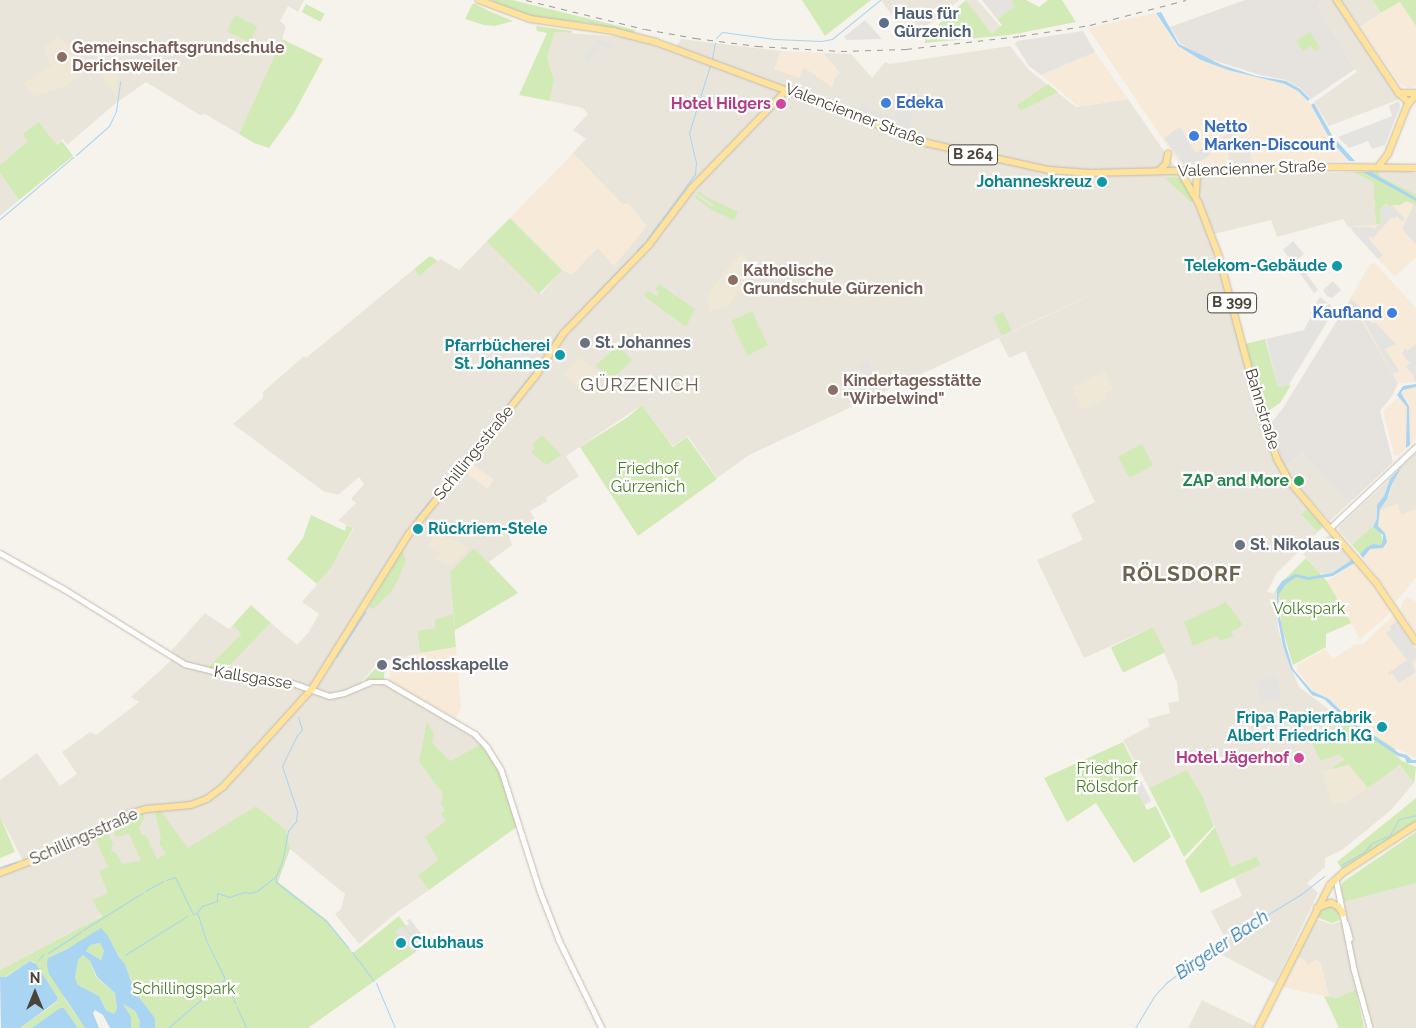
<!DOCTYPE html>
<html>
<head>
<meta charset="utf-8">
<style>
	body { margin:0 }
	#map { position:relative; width:1416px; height:1028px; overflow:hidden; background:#f6f3ec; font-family:Raleway,sans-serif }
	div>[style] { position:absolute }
	.residential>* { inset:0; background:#eae5da }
	.commercial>* { inset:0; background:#f7ead8; transform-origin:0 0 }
	.industrial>* { inset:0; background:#e6e2dd }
	.education>* { inset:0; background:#efe8d6; transform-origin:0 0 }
	.green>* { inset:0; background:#d2eab5; transform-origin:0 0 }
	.parking>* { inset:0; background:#e5e3e0; transform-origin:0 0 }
	.water>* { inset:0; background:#a9d4f2 }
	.stream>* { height:1px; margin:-0.5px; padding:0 0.5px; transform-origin:0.5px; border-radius:0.5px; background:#a9d4f2 }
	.roads { filter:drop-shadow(0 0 1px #c2bbae) drop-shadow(0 0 1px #c2bbae) }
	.minor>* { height:4.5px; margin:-2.25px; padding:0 2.25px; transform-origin:2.25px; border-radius:2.25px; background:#fff }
	.major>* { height:5.5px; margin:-2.75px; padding:0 2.75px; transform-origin:2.75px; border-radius:2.75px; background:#ffe39c }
	.rail>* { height:1px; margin-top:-0.5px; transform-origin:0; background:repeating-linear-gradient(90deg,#9a9a9a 0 6px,transparent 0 12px) }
	.dots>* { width:14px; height:14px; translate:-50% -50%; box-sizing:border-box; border:2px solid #fff; border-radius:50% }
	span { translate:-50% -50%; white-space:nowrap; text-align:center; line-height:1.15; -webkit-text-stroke:4.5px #fff; paint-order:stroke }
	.shield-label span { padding:1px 4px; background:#fff; border:1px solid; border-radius:4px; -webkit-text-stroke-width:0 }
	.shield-label { font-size:15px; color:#4b4439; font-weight:700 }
	.service-label { font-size:16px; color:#4e5e75; font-weight:700 }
	.left { translate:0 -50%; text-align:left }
	.education-label { font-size:16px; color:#785e54; font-weight:700 }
	.shop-label { font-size:16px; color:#366cbe; font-weight:700 }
	.right { translate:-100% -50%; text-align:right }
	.hotel-label { font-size:16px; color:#b23c85; font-weight:700 }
	.street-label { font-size:16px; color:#4b4439 }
	.culture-label { font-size:16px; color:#0d838f; font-weight:700 }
	.worship-label { font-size:16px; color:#5b616d; font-weight:700 }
	.park-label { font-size:16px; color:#4a7f2a }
	.leisure-label { font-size:16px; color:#27864d; font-weight:700 }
	.water-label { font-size:18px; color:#2e7ab2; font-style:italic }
	.quarter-label { font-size:19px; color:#6e6250; letter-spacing:1px }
	.district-label { font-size:21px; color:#6e6250; font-weight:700; letter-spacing:1px }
	.north { position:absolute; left:10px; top:968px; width:50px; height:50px; -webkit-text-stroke:4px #fff; paint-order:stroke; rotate:0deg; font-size:14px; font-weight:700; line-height:20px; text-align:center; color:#4b4439 }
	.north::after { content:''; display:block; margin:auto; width:18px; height:22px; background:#4b4439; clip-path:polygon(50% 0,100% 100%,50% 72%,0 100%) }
</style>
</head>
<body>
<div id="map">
	<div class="residential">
		<div style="clip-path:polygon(0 0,304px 0,298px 12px,288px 6px,280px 21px,286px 26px,282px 39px,239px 134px,205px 114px,200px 115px,146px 82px,116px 103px,67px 145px,63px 139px,57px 145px,39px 122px,28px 141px,0 165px)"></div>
		<div style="clip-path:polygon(881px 0,959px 0,920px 31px,902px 7px,891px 14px)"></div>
		<div style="clip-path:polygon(966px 0,977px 0,1001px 27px,992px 34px)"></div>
		<div style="clip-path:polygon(1321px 0,1334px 0,1400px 99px,1329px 126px,1314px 102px,1357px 72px,1318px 7px)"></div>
		<div style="clip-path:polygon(1341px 0,1372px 0,1381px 13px,1360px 27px)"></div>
		<div style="clip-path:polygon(555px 32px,622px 37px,673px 51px,681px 39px,781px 51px,775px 69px,804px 67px,832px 87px,835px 77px,840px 73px,823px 53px,851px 54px,872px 78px,885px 62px,890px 64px,1010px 46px,1029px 70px,1076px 107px,1128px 99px,1186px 183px,1203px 217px,1216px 255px,1190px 262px,1219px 255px,1262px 426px,1273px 454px,1325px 525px,1276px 574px,1267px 592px,1277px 594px,1278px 628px,1283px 647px,1299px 687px,1347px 723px,1312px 744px,1339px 753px,1344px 760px,1333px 766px,1334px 769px,1322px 773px,1345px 803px,1400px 765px,1414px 783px,1390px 811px,1342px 850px,1325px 858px,1325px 867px,1307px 883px,1318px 893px,1275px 983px,1213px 950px,1226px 940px,1211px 911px,1242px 896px,1234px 878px,1261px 865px,1257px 856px,1231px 867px,1203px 797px,1187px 770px,1149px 788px,1123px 740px,1150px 726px,1147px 719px,1170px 713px,1168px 703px,1179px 701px,1177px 683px,1153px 627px,1084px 658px,1037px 560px,1083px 540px,1071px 514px,1095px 502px,1025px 351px,1009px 358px,999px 338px,1036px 321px,1120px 281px,749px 455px,717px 478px,688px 436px,673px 446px,642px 405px,566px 456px,579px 476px,546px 498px,547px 501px,530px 511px,535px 519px,509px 537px,512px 545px,489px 562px,518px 593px,454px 631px,453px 615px,435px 628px,417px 632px,420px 653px,391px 661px,383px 657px,362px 681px,364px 686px,385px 684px,464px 730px,481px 744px,450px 761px,432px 742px,419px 762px,443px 794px,446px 821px,438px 860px,418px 875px,429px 890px,396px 913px,359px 944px,335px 914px,341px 909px,345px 894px,290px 849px,286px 830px,256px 806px,200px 842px,145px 869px,151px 883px,92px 921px,0 970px,0 875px,25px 865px,0 816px,0 780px,37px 753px,60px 786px,77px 774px,62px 752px,90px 732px,96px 735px,139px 702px,131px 697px,176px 656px,171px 651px,205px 613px,229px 629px,233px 625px,241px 634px,209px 667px,224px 671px,271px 623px,297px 645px,309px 632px,319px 614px,302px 602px,331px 568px,354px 528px,338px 521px,356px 503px,351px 499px,364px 484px,359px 477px,338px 495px,323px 491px,233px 424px,263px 398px,263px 392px,304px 356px,306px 358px,414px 269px,419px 276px,441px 259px,459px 270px,487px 241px,541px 294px,562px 270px,572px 274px,598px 247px,614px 266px,622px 204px,573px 153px,586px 139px,573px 130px,588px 114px,583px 108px,550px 101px,554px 80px,547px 57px)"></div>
		<div style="clip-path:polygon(1232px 130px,1251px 140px,1252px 163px,1229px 164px,1228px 152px,1222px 137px)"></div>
		<div style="clip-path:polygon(1407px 170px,1416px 174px,1416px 194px,1379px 176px,1379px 171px)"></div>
		<div style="clip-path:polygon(1353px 172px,1373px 182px,1376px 225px,1348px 227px,1343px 219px,1277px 237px,1271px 220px,1214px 234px,1199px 196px,1198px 180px,1201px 176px)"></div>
		<div style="clip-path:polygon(0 173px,19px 200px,0 216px)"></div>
		<div style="clip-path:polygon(1302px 453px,1349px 503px,1330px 521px,1294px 482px,1284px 467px)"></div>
		<div style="clip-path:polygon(1416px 453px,1416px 509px,1401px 515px,1397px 504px,1380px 511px,1381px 504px,1389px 495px,1394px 479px,1402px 466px)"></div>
		<div style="clip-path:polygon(1390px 479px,1384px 496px,1377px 505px,1377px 518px,1373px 527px,1352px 545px,1339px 531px,1339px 527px)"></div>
		<div style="clip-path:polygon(1329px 535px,1333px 535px,1353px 559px,1332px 573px,1324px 574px,1320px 573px,1303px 554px)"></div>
		<div style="clip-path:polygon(1416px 883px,1416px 1028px,1373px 1028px,1362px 988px,1336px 998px,1329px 997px,1321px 965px,1317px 959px,1308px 966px,1303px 959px,1296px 956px,1315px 919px,1332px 924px,1347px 920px,1344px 902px)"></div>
		<div style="clip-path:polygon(1202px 1000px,1255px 1026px,1254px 1028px,1188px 1028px)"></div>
	</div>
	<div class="commercial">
		<div style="clip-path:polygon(1400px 2px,1416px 26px,1416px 86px,1409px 88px,1400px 84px,1360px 27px)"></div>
		<div style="left:901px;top:6px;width:31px;height:13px;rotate:53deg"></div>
		<div style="clip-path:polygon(1155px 13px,1177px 46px,1201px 60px,1228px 70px,1285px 84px,1298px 91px,1311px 105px,1331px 142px,1348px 161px,1252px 163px,1251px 140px,1239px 140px,1232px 130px,1222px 137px,1228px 152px,1229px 164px,1180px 165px,1088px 28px)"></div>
		<div style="clip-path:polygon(781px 51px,823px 53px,840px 73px,835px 77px,832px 87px,804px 67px,799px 78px,774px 69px)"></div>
		<div style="clip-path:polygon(1095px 52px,1128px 99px,1079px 107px,1041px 75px)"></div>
		<div style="clip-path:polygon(573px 153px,622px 204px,629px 204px,647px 226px,614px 266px,597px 247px,572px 275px,562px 270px,510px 218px)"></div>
		<div style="clip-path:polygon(1406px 201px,1414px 204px,1402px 229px,1416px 245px,1416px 257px,1395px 277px,1348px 227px,1376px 225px,1381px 223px,1380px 210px,1386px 204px,1389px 207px,1392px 205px,1401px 205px)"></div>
		<div style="clip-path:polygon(1375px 263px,1416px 308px,1416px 382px,1398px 383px,1358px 314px,1346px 306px,1370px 264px)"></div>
		<div style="clip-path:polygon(1416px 387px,1416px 439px,1410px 445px,1409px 404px,1401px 393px,1403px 390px)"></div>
		<div style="clip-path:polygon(1399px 397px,1407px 407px,1408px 436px,1406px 448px,1398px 456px,1394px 455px,1383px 411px)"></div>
		<div style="left:472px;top:464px;width:27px;height:11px;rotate:36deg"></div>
		<div style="clip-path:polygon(1397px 504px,1401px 515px,1416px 509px,1416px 577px,1396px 602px,1363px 558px,1370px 549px,1387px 538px,1378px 526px,1380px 511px)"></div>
		<div style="clip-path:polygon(1356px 562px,1391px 609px,1386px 617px,1360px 639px,1327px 581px)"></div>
		<div style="clip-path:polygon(1407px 597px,1416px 602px,1416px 633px,1401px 611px,1401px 604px)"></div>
		<div style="clip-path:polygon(1395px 614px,1416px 646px,1416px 757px,1413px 757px,1392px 746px,1340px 711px,1330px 699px,1313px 691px,1298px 671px,1297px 665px,1325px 649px,1333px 659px,1354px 645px,1363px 644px)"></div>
		<div style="clip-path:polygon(456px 647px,461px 708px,456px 718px,390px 682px,391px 661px,421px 653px)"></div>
		<div style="clip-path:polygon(1296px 956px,1303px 959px,1308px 965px,1317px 959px,1321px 965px,1329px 997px,1281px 987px)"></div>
	</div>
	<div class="industrial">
		<div style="clip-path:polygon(982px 0,1011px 0,1015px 6px,997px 19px)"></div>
		<div style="clip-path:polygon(1245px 0,1321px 0,1318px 7px,1355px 69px,1311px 99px,1300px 88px,1286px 80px,1260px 75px,1203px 57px,1180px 43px,1170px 27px)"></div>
		<div style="clip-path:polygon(1083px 31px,1095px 52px,1041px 75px,1029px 66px,1015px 44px,1017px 41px)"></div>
		<div style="clip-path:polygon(1414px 204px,1416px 205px,1416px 245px,1402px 229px)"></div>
		<div style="clip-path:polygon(1346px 306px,1358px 314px,1398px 383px,1392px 396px,1380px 411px,1393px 462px,1349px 503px,1302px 453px,1284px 467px,1272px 439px,1271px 429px,1272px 422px,1283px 408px)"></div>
	</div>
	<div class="education">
		<div style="clip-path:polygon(59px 36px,87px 70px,65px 87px,34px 96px,23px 83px,51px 66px,44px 48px)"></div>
		<div style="clip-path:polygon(107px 62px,118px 72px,117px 97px,96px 70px)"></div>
		<div style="clip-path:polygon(740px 253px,745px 256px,755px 271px,728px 306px,710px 311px,707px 298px,709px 292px)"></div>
		<div style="left:581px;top:357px;width:24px;height:25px;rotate:45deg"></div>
		<div style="clip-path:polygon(1105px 371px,1113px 389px,1105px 393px,1107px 398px,1082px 410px,1072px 387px)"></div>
		<div style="clip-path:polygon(434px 532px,462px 543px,467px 547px,466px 552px,450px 566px,434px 559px,441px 553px,428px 548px)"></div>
		<div style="clip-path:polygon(1349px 765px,1368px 788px,1345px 803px,1332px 803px,1322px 773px)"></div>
	</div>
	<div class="green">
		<div style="clip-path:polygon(491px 0,512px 0,635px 30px,634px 33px,588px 23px,537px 18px,507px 9px)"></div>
		<div style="clip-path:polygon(802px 0,871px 0,825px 36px)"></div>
		<div style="clip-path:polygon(966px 0,992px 34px,1002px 25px,997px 19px,1015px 6px,1011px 0,1026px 0,1039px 7px,1048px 0,1062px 0,1076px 22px,1009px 35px,925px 43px,925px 39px,937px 31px,939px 24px)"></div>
		<div style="clip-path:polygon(1372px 0,1416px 0,1416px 26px,1400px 2px,1381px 13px)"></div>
		<div style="clip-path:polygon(473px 3px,489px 11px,513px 21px,495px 26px,484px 25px,465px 19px)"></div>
		<div style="left:306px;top:4px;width:21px;height:9px;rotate:28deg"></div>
		<div style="left:235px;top:15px;width:25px;height:18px;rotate:27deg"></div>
		<div style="clip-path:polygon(536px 26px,572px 31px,571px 33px,555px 32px,547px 57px,554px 80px,550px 101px,519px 95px,547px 33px,537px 31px)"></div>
		<div style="clip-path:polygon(1310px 32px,1320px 48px,1315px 51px,1311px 46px,1303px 51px,1296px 41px)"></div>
		<div style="clip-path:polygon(282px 39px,323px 59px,294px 113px,269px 148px,254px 143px,239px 134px)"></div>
		<div style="clip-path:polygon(1048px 84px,1058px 92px,1021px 111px,1017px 105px)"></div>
		<div style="clip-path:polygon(39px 122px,57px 145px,62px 141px,73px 156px,19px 200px,0 173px,0 165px,28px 141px,23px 134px)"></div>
		<div style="clip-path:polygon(1379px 171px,1379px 176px,1416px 194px,1416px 205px,1406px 201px,1401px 205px,1392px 205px,1389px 207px,1386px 204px,1380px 210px,1381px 223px,1376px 225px,1373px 182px,1353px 172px)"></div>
		<div style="clip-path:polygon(1174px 177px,1183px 180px,1194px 202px,1191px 202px,1165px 178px)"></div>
		<div style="clip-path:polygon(699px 191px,706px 197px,738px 212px,734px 220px,712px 210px,694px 197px,696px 195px,711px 206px,715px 206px,697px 193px)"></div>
		<div style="left:510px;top:218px;width:74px;height:33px;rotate:45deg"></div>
		<div style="clip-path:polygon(430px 256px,438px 261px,419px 276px,414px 269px)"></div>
		<div style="clip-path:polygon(659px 284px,695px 309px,686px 327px,644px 296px,647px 291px,657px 296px,659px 292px,655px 290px)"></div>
		<div style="left:752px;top:311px;width:38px;height:23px;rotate:65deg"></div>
		<div style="left:1003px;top:312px;width:21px;height:11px;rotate:65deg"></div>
		<div style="clip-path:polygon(1265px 339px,1278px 387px,1291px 385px,1280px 403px,1268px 411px,1262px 406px,1245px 344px)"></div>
		<div style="left:618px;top:345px;width:21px;height:30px;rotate:47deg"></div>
		<div style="clip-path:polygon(642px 405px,673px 447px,687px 437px,717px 479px,638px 536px,580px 447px,628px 417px)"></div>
		<div style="clip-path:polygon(542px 435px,561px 455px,546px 465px,531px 452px,535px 448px,532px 445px)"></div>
		<div style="left:1142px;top:444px;width:24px;height:27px;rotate:62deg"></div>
		<div style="left:1307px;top:509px;width:23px;height:8px;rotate:47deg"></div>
		<div style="clip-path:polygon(311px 515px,345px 531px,346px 525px,353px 528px,331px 568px,317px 584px,287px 559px,303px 538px)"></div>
		<div style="clip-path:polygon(1372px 527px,1381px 533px,1383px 540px,1381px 545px,1373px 544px,1360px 554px,1352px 545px)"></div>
		<div style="clip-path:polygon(474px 548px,518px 593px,455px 630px,450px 572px)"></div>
		<div style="clip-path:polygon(402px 550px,406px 560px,399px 578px,391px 592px,373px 609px,369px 607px)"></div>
		<div style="clip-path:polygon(1306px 558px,1327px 581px,1351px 623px,1326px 634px,1326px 647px,1293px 665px,1281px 625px,1279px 594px,1274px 593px,1279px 585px)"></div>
		<div style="clip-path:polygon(1226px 602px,1243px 625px,1231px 632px,1234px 636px,1220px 641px,1217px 636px,1193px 646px,1184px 622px)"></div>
		<div style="clip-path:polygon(251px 605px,271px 623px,224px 671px,208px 668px,241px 634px,233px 625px)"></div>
		<div style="clip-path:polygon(453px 614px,456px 647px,420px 653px,417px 631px,435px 628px,435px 620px)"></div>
		<div style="left:1153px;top:627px;width:28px;height:47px;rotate:64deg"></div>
		<div style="clip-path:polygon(385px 659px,384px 679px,366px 681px,365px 679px)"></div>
		<div style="clip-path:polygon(1353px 721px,1396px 749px,1393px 752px,1402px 761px,1416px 767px,1414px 783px,1400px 765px,1368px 788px,1349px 765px,1334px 769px,1333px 766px,1344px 760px,1339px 754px,1321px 761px,1312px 744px,1347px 723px,1351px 725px)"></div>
		<div style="clip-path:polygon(427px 722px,434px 734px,432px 742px,450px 761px,481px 744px,501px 774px,518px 826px,429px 890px,418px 875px,438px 860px,425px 837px,446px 821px,441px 813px,445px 810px,441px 804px,443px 794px,419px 762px)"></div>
		<div style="clip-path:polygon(1123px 742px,1138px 772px,1133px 782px,1147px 810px,1156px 806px,1171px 837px,1134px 863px,1096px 803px,1067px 822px,1044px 778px)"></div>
		<div style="clip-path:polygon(1187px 770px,1203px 797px,1214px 826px,1184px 857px,1149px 788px)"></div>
		<div style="clip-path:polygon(1416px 798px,1416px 822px,1342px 869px,1337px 862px)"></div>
		<div style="clip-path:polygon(256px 806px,286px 830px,290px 849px,278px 882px,327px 920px,353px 953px,399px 916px,421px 948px,308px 1028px,155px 1028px,155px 1018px,135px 992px,125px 964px,119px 957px,108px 936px,72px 946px,48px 958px,65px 999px,85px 1028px,78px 1028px,64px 1008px,60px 1008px,32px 1028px,20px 1028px,57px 1002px,58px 998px,34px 962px,30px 961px,5px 977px,0 977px,0 970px,102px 916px,92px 900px,108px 893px,99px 871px,110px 866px,107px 865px,96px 840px,105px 834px,109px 835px,113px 844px,111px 851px,116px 853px,122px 864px,141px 861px,129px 834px,116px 837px,111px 828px,129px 817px,143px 813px,145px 817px,139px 828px,142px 835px,146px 835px,157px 859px,166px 854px,159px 843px,161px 840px,155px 811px,160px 810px,188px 848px)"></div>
		<div style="clip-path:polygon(0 816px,15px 852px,0 858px)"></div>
		<div style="clip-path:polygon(1215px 827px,1231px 867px,1257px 856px,1261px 865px,1201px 893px,1185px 861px)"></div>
		<div style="clip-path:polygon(1416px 832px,1416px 883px,1344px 902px,1341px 886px,1343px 882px)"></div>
		<div style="clip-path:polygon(1330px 905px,1338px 910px,1340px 920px,1332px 923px,1316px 917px,1322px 908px)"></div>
		<div style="clip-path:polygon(100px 943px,104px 951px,101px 960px,86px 951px,90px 945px)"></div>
		<div style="clip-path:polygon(83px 955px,90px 961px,96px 977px,115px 993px,117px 1008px,114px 1014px,106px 1010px,99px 996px,78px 985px,75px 978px,78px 960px)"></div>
		<div style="clip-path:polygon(1356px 990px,1364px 1028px,1339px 1028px,1324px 996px,1336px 998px)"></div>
		<div style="clip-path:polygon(123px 1004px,135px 1011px,140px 1021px,139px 1028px,131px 1028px,131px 1019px)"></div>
	</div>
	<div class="parking">
		<div style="clip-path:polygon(865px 20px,882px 39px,847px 40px,844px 37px)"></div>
		<div style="clip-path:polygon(599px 39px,614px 46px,611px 51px,600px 45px,588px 64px,582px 60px)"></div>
		<div style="clip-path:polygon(903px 93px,909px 102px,906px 111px,914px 114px,908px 131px,858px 110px,864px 102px,871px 109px,894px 118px)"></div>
		<div style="clip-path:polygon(1399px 101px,1400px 107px,1385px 145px,1372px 149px,1368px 141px,1349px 148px,1338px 137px,1392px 116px,1389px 106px)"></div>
		<div style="clip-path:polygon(1180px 127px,1196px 153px,1203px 148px,1205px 150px,1207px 149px,1211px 154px,1197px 164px,1183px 164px,1164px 138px)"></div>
		<div style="clip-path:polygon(1386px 205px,1389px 207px,1392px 205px,1405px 219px,1402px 221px,1397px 216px,1394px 219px,1392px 217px,1373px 238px,1371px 236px,1368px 238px,1383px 255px,1378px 259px,1352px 230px,1352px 227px,1372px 227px,1374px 229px,1381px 223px,1380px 210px)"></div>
		<div style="clip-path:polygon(1293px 241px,1304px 254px,1297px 260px,1318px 290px,1314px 293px,1283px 250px)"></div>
		<div style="clip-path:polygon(1333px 281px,1341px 290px,1332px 298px,1327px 296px,1323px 290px)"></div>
		<div style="clip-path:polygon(1320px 297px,1335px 309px,1288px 386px,1278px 387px,1266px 339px,1304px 330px,1312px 315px,1310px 313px)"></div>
		<div style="clip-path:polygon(1351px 299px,1362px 308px,1371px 323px,1376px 323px,1396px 344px,1385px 349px,1399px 371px,1393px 374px,1360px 314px,1347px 306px)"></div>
		<div style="clip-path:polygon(1416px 344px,1416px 382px,1415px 382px,1413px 375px,1406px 367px,1410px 363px,1402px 354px,1405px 348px,1407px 351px)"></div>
		<div style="clip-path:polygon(868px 360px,881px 387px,869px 392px,859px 364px)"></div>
		<div style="clip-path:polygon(1397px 621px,1416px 650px,1416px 659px,1412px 662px,1416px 672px,1399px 683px,1392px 673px,1389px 675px,1388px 673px,1407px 660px,1386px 633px,1391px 629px,1390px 626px)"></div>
		<div style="left:1276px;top:676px;width:22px;height:21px;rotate:74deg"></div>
		<div style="left:1140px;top:779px;width:25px;height:8px;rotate:63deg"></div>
		<div style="clip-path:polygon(410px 919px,426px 940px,419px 945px,405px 926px,409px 924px,407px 920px)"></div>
		<div style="clip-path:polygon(401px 927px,404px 927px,419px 945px,412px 951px,395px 931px)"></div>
	</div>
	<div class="water">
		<div style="clip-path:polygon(1161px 12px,1179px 44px,1222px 65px,1256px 76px,1286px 81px,1300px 89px,1310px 99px,1308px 101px,1298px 91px,1285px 84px,1228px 70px,1201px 60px,1178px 46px,1156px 13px)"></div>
		<div style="clip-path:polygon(1314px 103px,1333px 137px,1355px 161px,1349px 161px,1331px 141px,1311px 105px)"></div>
		<div style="clip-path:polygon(1363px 172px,1371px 172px,1416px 198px,1416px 201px)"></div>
		<div style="clip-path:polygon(1416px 384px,1416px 387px,1403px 390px,1401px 393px,1409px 406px,1410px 445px,1406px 448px,1407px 407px,1397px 395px,1403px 386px)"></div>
		<div style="clip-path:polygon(1402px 466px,1392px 484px,1387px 499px,1380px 509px,1378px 526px,1385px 533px,1387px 542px,1383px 548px,1370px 549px,1363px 558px,1360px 554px,1367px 547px,1373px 544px,1381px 545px,1383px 540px,1383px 535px,1373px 527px,1377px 518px,1377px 505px,1384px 496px,1390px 479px)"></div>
		<div style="clip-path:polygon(1353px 559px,1356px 562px,1333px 576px,1308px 580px,1296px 577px,1285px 585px,1279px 594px,1278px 608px,1286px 646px,1293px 669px,1312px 691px,1329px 699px,1347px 717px,1399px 753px,1407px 755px,1412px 760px,1416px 760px,1416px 763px,1407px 763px,1405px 758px,1398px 756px,1348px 722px,1324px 699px,1312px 695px,1291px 669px,1283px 646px,1277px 615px,1277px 589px,1282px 581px,1295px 574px,1309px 577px,1332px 573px)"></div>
		<div style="clip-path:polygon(evenodd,101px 928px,108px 936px,119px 957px,125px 964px,135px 992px,155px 1018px,155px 1028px,139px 1028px,140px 1021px,135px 1011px,123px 1004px,131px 1017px,131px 1028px,110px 1028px,103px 1015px,95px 1010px,93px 1013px,99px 1028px,85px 1028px,49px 974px,47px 965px,48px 958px,67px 949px,101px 928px,100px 943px,104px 951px,101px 960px,86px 951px,90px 945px,100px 943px,101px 928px,83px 955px,90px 961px,97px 977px,115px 993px,117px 1008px,114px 1014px,106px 1010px,99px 996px,78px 985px,75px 978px,78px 960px,83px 955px)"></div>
		<div style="clip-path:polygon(30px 961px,36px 964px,58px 998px,57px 1001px,20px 1028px,1px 1028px,0 977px,6px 977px)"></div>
		<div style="clip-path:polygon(60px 1008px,64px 1008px,78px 1028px,32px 1028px)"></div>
	</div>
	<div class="stream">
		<div style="left:716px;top:38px;width:8px;rotate:-45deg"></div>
		<div style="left:722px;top:32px;width:53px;rotate:7.5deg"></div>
		<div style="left:775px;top:39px;width:46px;rotate:2.5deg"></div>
		<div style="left:821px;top:41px;width:11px;rotate:-10deg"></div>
		<div style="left:832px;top:39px;width:62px;rotate:-39.1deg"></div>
		<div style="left:712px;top:58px;width:16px;rotate:-79deg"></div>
		<div style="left:76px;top:155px;width:44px;rotate:-41.3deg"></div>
		<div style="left:109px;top:126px;width:17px;rotate:-65deg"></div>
		<div style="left:116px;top:111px;width:30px;rotate:-82deg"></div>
		<div style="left:0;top:219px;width:96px;rotate:-40.3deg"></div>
		<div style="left:662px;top:219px;width:56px;rotate:-53.7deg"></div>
		<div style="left:695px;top:174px;width:11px;rotate:-85deg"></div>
		<div style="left:696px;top:163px;width:31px;rotate:-103deg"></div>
		<div style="left:689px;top:133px;width:71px;rotate:-72.8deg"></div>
		<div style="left:647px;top:239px;width:22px;rotate:-54deg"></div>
		<div style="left:637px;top:250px;width:8px;rotate:-45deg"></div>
		<div style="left:546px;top:355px;width:21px;rotate:-62deg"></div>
		<div style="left:556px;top:336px;width:105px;rotate:-46.5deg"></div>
		<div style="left:498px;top:416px;width:69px;rotate:-51.5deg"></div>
		<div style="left:416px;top:518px;width:116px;rotate:-51deg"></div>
		<div style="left:336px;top:657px;width:54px;rotate:-57.2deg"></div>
		<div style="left:1341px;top:865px;width:25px;rotate:-29deg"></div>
		<div style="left:1363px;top:853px;width:13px;rotate:-48deg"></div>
		<div style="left:1372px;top:843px;width:20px;rotate:-24deg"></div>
		<div style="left:1390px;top:835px;width:18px;rotate:-61deg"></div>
		<div style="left:1399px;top:819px;width:17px;rotate:-13deg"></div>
		<div style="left:0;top:867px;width:17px;rotate:-17deg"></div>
		<div style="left:276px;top:877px;width:5px;rotate:90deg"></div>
		<div style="left:276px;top:882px;width:63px;rotate:38deg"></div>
		<div style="left:326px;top:921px;width:35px;rotate:50deg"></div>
		<div style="left:166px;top:880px;width:9px;rotate:-18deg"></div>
		<div style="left:175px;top:877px;width:41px;rotate:64.1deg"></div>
		<div style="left:193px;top:914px;width:4px;rotate:-14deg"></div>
		<div style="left:145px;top:891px;width:21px;rotate:-29deg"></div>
		<div style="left:83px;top:930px;width:70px;rotate:-32.1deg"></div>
		<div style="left:352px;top:952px;width:36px;rotate:53deg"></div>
		<div style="left:48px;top:953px;width:40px;rotate:-32.9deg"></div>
		<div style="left:125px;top:955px;width:73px;rotate:-32.2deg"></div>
		<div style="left:38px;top:960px;width:8px;rotate:-45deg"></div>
		<div style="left:226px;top:980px;width:25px;rotate:69deg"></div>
		<div style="left:376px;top:983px;width:49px;rotate:67.1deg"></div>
		<div style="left:237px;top:1007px;width:22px;rotate:66deg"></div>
		<div style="left:168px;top:1028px;width:75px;rotate:-40.7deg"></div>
		<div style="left:225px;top:979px;width:43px;rotate:-116deg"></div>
		<div style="left:206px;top:940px;width:29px;rotate:-108deg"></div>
		<div style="left:197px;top:912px;width:8px;rotate:-50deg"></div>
		<div style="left:202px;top:906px;width:16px;rotate:-18deg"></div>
		<div style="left:217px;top:901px;width:8px;rotate:-90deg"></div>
		<div style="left:217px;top:893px;width:13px;rotate:18deg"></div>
		<div style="left:229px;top:897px;width:16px;rotate:-18deg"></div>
		<div style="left:244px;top:892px;width:5px;rotate:11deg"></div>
		<div style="left:249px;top:893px;width:8px;rotate:-14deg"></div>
		<div style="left:257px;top:891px;width:24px;rotate:-38deg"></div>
		<div style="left:276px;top:876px;width:15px;rotate:-67deg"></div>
		<div style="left:282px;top:862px;width:32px;rotate:-79deg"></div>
		<div style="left:288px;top:831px;width:13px;rotate:-51deg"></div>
		<div style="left:296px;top:821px;width:10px;rotate:-84deg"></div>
		<div style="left:297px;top:811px;width:47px;rotate:-108.4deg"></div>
		<div style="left:282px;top:766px;width:34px;rotate:-64deg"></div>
		<div style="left:297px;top:735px;width:7px;rotate:-45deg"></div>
		<div style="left:302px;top:730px;width:14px;rotate:-107deg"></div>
		<div style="left:1135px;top:1028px;width:37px;rotate:-59deg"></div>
		<div style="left:1154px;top:996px;width:18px;rotate:-47deg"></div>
		<div style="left:1166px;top:983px;width:58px;rotate:-37.3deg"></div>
		<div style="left:1212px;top:948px;width:103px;rotate:-31.1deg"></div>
		<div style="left:1300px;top:895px;width:31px;rotate:-38deg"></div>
	</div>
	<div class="roads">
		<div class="minor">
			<div style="left:1331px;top:527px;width:117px;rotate:-43.3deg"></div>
			<div style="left:0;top:553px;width:73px;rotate:29.4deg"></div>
			<div style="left:64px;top:589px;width:142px;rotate:31.8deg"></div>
			<div style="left:185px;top:664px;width:29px;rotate:14deg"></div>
			<div style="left:213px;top:671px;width:80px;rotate:8.6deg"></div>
			<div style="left:292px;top:683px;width:39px;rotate:19deg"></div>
			<div style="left:329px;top:696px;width:15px;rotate:-11deg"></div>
			<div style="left:344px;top:693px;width:28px;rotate:-23deg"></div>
			<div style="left:370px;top:682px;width:16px"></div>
			<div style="left:386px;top:682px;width:103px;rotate:30.3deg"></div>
			<div style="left:475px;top:734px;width:18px;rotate:47deg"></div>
			<div style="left:487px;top:747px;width:26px;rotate:58deg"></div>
			<div style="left:501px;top:769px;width:128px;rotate:72.3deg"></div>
			<div style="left:540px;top:891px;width:53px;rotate:68.8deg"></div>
			<div style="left:559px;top:940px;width:98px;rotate:64deg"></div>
			<div style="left:1336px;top:879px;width:92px;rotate:78.7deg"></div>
			<div style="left:1354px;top:969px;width:61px;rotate:74.8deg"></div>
			<div style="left:1346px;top:923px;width:16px;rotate:75deg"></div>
		</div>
		<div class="major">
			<div style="left:479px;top:0;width:55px;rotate:20.1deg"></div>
			<div style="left:531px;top:19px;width:83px;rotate:8.3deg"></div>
			<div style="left:613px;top:31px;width:44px;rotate:14.3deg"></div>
			<div style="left:656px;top:42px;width:289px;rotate:20.4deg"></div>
			<div style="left:927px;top:143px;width:125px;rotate:12.5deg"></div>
			<div style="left:1049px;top:170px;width:41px;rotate:4.2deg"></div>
			<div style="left:1090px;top:173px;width:246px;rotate:-1.4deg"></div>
			<div style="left:1336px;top:167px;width:80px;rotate:0.7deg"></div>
			<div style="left:1337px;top:0;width:112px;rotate:56.3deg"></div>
			<div style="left:1399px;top:93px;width:13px;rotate:42deg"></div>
			<div style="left:1399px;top:93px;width:17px"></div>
			<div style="left:1379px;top:166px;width:15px;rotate:-53deg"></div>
			<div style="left:1388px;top:154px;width:52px;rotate:-68.4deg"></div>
			<div style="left:1407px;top:106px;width:14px;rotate:-51deg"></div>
			<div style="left:1159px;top:171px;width:10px;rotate:-45deg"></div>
			<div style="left:1166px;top:164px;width:10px;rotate:-79deg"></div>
			<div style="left:1181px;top:172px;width:36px;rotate:60deg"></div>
			<div style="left:1199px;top:203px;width:56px;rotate:69deg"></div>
			<div style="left:1219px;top:255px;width:168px;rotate:75.1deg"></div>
			<div style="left:1262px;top:417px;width:46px;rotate:69.6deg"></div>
			<div style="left:1278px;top:460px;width:26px;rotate:61deg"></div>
			<div style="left:1291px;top:483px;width:130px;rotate:49.4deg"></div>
			<div style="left:1376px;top:582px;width:71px;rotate:55.9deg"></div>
			<div style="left:1196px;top:194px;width:17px;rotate:-87deg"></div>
			<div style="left:1197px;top:177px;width:8px;rotate:-40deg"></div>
			<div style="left:0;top:873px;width:92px;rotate:-21deg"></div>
			<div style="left:86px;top:840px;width:50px;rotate:-31.2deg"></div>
			<div style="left:129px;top:814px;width:19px;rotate:-16deg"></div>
			<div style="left:147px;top:809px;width:44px;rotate:-5.2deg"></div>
			<div style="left:191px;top:805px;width:17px;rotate:-21deg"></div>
			<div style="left:207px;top:799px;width:20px;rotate:-37deg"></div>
			<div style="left:223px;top:787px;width:132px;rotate:-47.8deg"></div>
			<div style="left:312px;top:689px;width:183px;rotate:-58deg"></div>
			<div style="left:409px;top:534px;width:201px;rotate:-51.3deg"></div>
			<div style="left:535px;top:377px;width:51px;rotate:-56.9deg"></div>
			<div style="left:563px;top:334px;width:124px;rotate:-46deg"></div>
			<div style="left:649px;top:245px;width:71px;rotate:-53deg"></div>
			<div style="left:692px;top:188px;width:138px;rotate:-45.9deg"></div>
			<div style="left:1317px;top:908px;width:15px;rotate:-20deg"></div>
			<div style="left:1331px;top:903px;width:8px;rotate:23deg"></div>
			<div style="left:1338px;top:906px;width:9px;rotate:54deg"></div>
			<div style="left:1258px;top:1028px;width:160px;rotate:-63.3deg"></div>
			<div style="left:1330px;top:885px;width:19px;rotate:-43deg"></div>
			<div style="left:1344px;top:872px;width:86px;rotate:-33.1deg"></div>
		</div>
	</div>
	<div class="rail">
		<div style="left:526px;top:0;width:122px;rotate:13.7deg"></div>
		<div style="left:645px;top:29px;width:51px;rotate:10.2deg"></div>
		<div style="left:695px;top:38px;width:63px;rotate:7.4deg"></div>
		<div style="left:757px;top:46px;width:84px;rotate:3.4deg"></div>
		<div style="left:841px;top:51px;width:65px;rotate:-1.8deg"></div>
		<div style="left:906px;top:49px;width:115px;rotate:-6.5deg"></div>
		<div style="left:1020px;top:36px;width:71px;rotate:-8.9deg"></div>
		<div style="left:1090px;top:25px;width:99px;rotate:-14.6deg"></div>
	</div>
	<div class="dots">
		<div style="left:884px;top:23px;background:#5c6f8a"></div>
		<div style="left:62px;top:57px;background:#8d6e63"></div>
		<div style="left:886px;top:103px;background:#3f7fe0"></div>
		<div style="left:781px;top:104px;background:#d1479c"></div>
		<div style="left:1194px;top:136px;background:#3f7fe0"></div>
		<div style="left:1102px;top:182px;background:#0f9aa8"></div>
		<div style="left:1337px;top:266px;background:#0f9aa8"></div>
		<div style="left:733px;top:280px;background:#8d6e63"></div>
		<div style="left:1392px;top:313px;background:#3f7fe0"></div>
		<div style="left:585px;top:343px;background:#6b7280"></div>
		<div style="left:560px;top:355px;background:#0f9aa8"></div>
		<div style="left:833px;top:390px;background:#8d6e63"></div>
		<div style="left:1299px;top:481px;background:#2e9e5b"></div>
		<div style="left:418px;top:529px;background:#0f9aa8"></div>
		<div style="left:1240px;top:545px;background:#6b7280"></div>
		<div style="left:382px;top:665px;background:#6b7280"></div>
		<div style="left:1382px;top:727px;background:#0f9aa8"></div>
		<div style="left:1299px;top:758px;background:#d1479c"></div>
		<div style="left:401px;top:943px;background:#0f9aa8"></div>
	</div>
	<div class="shield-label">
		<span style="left:973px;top:155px">B 264</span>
		<span style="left:1232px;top:303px">B 399</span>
	</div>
	<div class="service-label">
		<span class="left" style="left:894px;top:23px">Haus für<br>Gürzenich</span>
	</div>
	<div class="education-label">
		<span class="left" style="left:72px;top:57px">Gemeinschaftsgrundschule<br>Derichsweiler</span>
		<span class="left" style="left:743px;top:280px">Katholische<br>Grundschule Gürzenich</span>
		<span class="left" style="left:843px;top:390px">Kindertagesstätte<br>"Wirbelwind"</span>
	</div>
	<div class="shop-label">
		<span class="left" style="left:896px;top:103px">Edeka</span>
		<span class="left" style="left:1204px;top:136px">Netto<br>Marken-Discount</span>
		<span class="right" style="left:1382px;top:313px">Kaufland</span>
	</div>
	<div class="hotel-label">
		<span class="right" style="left:771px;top:104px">Hotel Hilgers</span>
		<span class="right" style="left:1289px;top:758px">Hotel Jägerhof</span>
	</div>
	<div class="street-label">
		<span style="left:855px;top:115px;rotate:21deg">Valencienner Straße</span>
		<span style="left:1252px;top:169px;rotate:-2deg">Valencienner Straße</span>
		<span style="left:1262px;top:409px;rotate:73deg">Bahnstraße</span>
		<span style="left:474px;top:453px;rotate:-51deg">Schillingsstraße</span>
		<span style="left:253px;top:678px;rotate:9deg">Kallsgasse</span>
		<span style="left:84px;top:837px;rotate:-24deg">Schillingsstraße</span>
	</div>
	<div class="culture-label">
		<span class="right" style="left:1092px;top:182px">Johanneskreuz</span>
		<span class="right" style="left:1327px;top:266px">Telekom-Gebäude</span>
		<span class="right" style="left:550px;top:355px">Pfarrbücherei<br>St. Johannes</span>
		<span class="left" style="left:428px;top:529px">Rückriem-Stele</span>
		<span class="right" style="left:1372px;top:727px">Fripa Papierfabrik<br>Albert Friedrich KG</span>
		<span class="left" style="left:411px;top:943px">Clubhaus</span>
	</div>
	<div class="worship-label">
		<span class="left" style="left:595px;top:343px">St. Johannes</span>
		<span class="left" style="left:1250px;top:545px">St. Nikolaus</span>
		<span class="left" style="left:392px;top:665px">Schlosskapelle</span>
	</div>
	<div class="park-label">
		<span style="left:648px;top:478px">Friedhof<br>Gürzenich</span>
		<span style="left:1309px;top:609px">Volkspark</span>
		<span style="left:1107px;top:778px">Friedhof<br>Rölsdorf</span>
		<span style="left:184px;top:989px">Schillingspark</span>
	</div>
	<div class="leisure-label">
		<span class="right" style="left:1289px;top:481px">ZAP and More</span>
	</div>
	<div class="water-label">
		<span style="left:1222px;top:945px;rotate:-34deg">Birgeler Bach</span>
	</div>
	<div class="quarter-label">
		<span style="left:640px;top:385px">GÜRZENICH</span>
	</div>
	<div class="district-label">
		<span style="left:1182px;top:574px">RÖLSDORF</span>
	</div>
	<div class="north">N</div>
</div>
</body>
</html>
